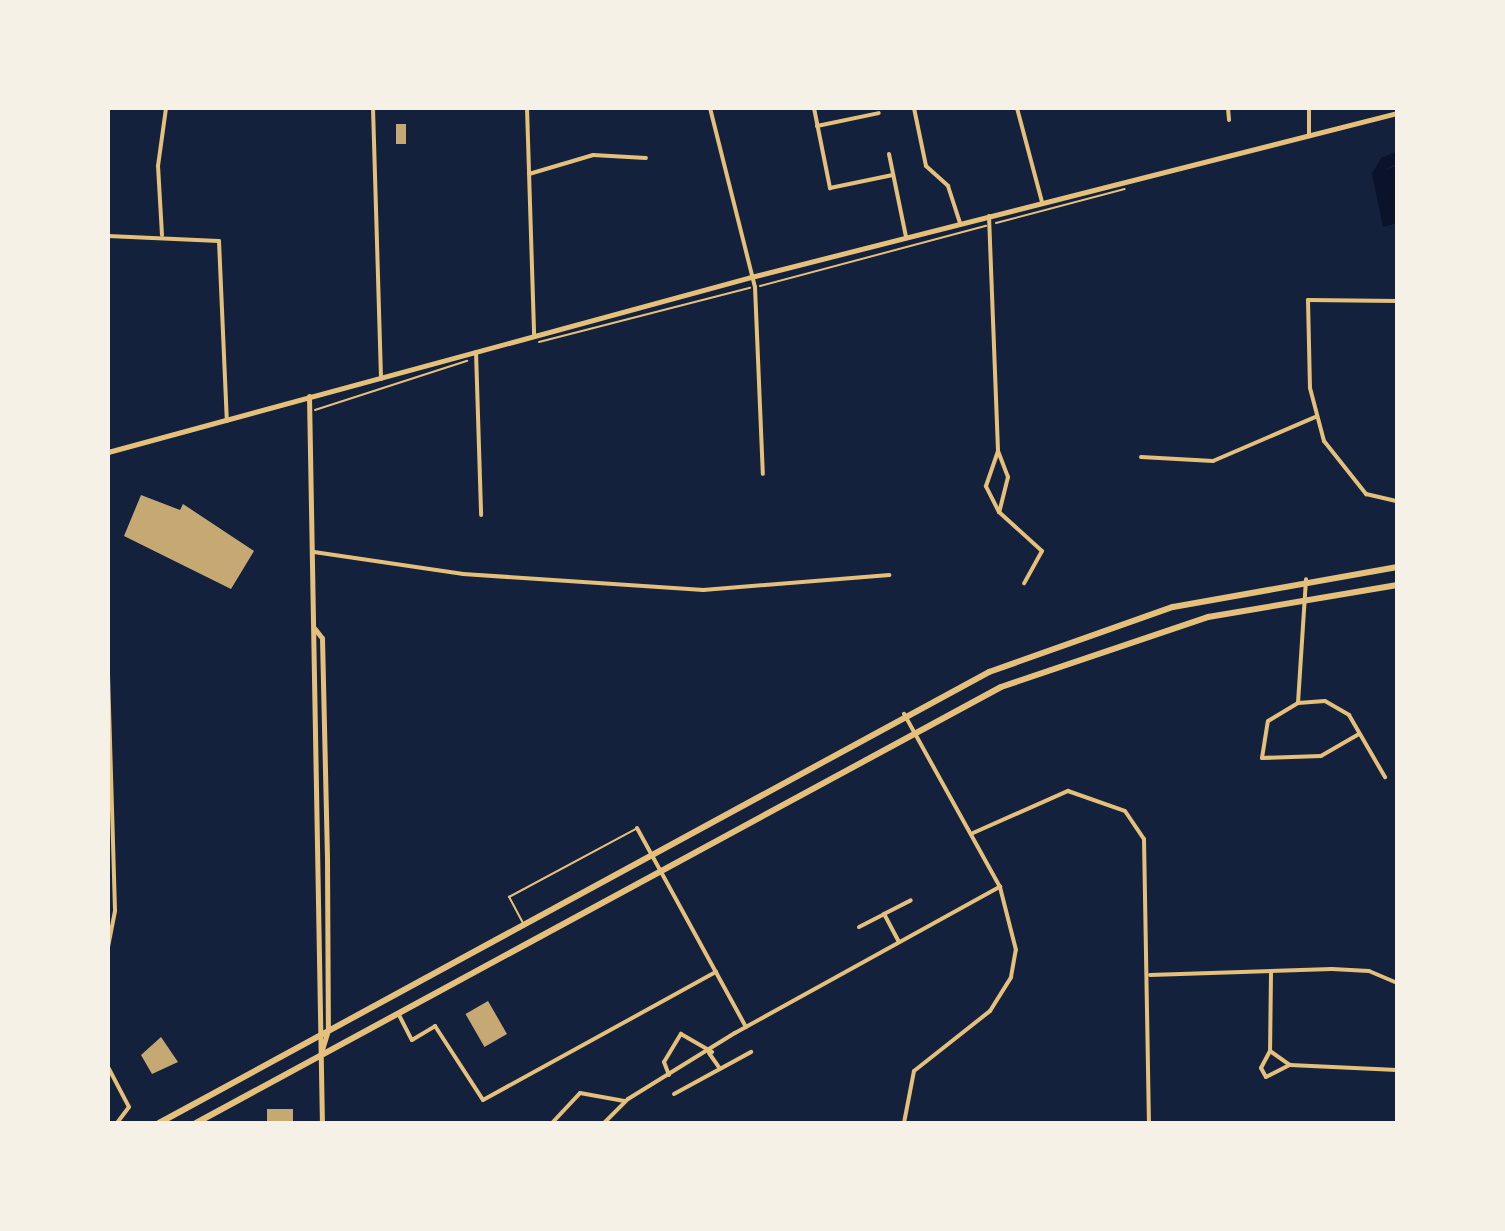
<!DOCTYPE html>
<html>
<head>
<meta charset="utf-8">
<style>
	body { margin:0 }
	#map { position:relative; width:1505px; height:1231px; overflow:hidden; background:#14213d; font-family:"IBM Plex Sans",sans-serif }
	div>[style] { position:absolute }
	.water>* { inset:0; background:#0b132b }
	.building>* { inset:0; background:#c6a872; transform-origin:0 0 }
	.path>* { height:2px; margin:-1px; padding:0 1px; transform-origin:1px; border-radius:1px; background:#e5c07b }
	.service>* { height:2px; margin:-1px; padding:0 1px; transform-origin:1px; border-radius:1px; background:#e5c07b }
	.minor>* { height:4px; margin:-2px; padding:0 2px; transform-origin:2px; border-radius:2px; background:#e5c07b }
	.tertiary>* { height:5px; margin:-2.5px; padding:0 2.5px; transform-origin:2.5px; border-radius:2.5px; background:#e5c07b }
	.secondary>* { height:5px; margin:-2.5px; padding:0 2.5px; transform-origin:2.5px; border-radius:2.5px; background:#e5c07b }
	.primary>* { height:6px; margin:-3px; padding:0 3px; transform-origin:3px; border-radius:3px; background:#e5c07b }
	span { translate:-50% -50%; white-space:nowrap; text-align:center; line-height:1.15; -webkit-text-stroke:7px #f6f1e7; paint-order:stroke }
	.frame { position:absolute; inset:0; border:110px solid #f6f1e7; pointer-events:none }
</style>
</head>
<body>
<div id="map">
	<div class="water">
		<div style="clip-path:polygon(1397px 151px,1397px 164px,1383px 170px,1397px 166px,1397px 223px,1383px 227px,1372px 174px,1381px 158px)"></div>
	</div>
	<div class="building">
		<div style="left:396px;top:124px;width:10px;height:20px"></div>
		<div style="clip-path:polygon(141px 495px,180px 510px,183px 504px,254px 551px,231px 589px,124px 536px)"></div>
		<div style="left:488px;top:1001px;width:38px;height:26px;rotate:60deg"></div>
		<div style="clip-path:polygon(161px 1037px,178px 1062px,152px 1074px,141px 1055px)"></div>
		<div style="left:293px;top:1109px;width:14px;height:26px;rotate:90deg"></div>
	</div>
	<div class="path">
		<div style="left:996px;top:223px;width:133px;rotate:-14.8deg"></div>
		<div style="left:760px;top:286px;width:234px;rotate:-14.9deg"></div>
		<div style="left:539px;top:342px;width:218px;rotate:-14.4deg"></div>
		<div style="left:315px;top:410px;width:160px;rotate:-17.9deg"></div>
	</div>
	<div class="service">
		<div style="left:523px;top:923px;width:30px;rotate:-118deg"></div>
		<div style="left:509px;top:897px;width:144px;rotate:-28.2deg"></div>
	</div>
	<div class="minor">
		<div style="left:373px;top:108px;width:271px;rotate:88.3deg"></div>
		<div style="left:527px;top:108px;width:229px;rotate:88.2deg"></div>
		<div style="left:710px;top:108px;width:185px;rotate:75.9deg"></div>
		<div style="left:755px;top:287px;width:187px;rotate:87.6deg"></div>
		<div style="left:814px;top:108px;width:82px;rotate:78.7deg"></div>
		<div style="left:830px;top:188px;width:64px;rotate:-11.7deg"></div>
		<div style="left:914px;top:108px;width:59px;rotate:78.3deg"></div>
		<div style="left:926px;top:166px;width:30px;rotate:42deg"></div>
		<div style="left:948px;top:186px;width:40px;rotate:72deg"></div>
		<div style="left:1017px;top:108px;width:97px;rotate:75.1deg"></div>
		<div style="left:1228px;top:108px;width:12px;rotate:85deg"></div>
		<div style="left:1309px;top:108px;width:26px;rotate:90deg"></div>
		<div style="left:817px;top:126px;width:63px;rotate:-11.8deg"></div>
		<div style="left:889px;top:154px;width:85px;rotate:78.4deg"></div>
		<div style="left:529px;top:174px;width:67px;rotate:-16.5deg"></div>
		<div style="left:593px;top:155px;width:53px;rotate:3.2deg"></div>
		<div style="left:989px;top:216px;width:235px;rotate:87.8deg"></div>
		<div style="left:162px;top:235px;width:69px;rotate:-93.3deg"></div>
		<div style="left:158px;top:166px;width:59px;rotate:-82.1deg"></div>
		<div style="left:108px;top:236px;width:111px;rotate:2.6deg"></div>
		<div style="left:219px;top:241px;width:180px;rotate:87.5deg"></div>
		<div style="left:1397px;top:301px;width:89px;rotate:-179.4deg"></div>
		<div style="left:1308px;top:300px;width:88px;rotate:88.7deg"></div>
		<div style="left:1310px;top:388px;width:55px;rotate:75.2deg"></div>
		<div style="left:1324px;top:441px;width:68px;rotate:51.6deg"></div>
		<div style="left:1366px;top:494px;width:32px;rotate:13deg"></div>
		<div style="left:476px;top:352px;width:163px;rotate:88.2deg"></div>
		<div style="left:998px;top:451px;width:28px;rotate:69deg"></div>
		<div style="left:1008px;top:477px;width:36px;rotate:104deg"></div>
		<div style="left:999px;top:512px;width:29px;rotate:-117deg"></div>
		<div style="left:986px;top:486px;width:37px;rotate:-71deg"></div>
		<div style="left:1141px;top:457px;width:72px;rotate:3.2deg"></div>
		<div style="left:1213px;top:461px;width:111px;rotate:-23.3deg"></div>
		<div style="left:999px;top:512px;width:58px;rotate:42.2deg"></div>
		<div style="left:1042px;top:551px;width:37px;rotate:119deg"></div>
		<div style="left:314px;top:552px;width:151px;rotate:8.4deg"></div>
		<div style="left:463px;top:574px;width:241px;rotate:3.8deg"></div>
		<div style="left:703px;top:590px;width:187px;rotate:-4.6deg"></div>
		<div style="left:108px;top:674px;width:237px;rotate:88.3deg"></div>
		<div style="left:115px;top:911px;width:37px;rotate:101deg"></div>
		<div style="left:1298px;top:703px;width:124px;rotate:-86.3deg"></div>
		<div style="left:1359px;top:734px;width:44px;rotate:149.9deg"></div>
		<div style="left:1321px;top:756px;width:59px;rotate:178.1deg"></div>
		<div style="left:1262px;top:758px;width:37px;rotate:-81deg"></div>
		<div style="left:1268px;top:721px;width:35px;rotate:-31deg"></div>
		<div style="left:1298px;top:703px;width:27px;rotate:-4deg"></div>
		<div style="left:1325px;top:701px;width:28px;rotate:30deg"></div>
		<div style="left:1349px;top:715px;width:72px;rotate:59.9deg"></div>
		<div style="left:637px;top:828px;width:227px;rotate:61.3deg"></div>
		<div style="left:973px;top:833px;width:104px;rotate:-23.9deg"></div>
		<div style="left:1068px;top:791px;width:60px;rotate:19.3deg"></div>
		<div style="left:1125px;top:811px;width:34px;rotate:56deg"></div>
		<div style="left:1144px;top:839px;width:284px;rotate:89deg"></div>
		<div style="left:859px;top:927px;width:28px;rotate:-27deg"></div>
		<div style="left:899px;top:942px;width:32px;rotate:-118deg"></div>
		<div style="left:884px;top:914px;width:30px;rotate:-27deg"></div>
		<div style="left:1271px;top:973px;width:78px;rotate:90.7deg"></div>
		<div style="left:1270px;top:1051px;width:24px;rotate:35deg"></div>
		<div style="left:1290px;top:1065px;width:107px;rotate:2.7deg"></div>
		<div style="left:1150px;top:975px;width:182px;rotate:-1.9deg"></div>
		<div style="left:1332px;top:969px;width:37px;rotate:3deg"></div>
		<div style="left:1369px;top:971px;width:30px;rotate:23deg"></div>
		<div style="left:399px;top:1015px;width:28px;rotate:63deg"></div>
		<div style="left:412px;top:1040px;width:27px;rotate:-31deg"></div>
		<div style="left:435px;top:1026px;width:88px;rotate:57deg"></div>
		<div style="left:483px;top:1100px;width:266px;rotate:-28.8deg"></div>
		<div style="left:1270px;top:1051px;width:19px;rotate:118deg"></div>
		<div style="left:1261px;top:1068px;width:10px;rotate:61deg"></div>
		<div style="left:1266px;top:1077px;width:27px;rotate:-27deg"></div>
		<div style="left:709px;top:1053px;width:19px;rotate:55deg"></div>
		<div style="left:108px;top:1067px;width:45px;rotate:62.3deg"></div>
		<div style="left:129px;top:1107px;width:20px;rotate:127deg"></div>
		<div style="left:669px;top:1075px;width:14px;rotate:-111deg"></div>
		<div style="left:664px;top:1062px;width:33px;rotate:-59deg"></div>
		<div style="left:681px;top:1034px;width:36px;rotate:30deg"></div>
		<div style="left:674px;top:1094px;width:88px;rotate:-28.6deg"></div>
		<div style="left:552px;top:1123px;width:41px;rotate:-47deg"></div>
		<div style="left:580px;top:1093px;width:45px;rotate:10.3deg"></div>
		<div style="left:604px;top:1123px;width:34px;rotate:-45deg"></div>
		<div style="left:628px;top:1099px;width:126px;rotate:-31.7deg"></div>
		<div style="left:735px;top:1033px;width:303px;rotate:-28.9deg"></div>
		<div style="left:904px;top:1123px;width:53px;rotate:-79.1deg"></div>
		<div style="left:914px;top:1071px;width:97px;rotate:-38.3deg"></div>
		<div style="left:990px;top:1011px;width:40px;rotate:-58deg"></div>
		<div style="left:1011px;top:977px;width:27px;rotate:-80deg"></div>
		<div style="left:1016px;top:950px;width:65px;rotate:-104.3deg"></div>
		<div style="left:1000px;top:887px;width:198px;rotate:-119deg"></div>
	</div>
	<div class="tertiary">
		<div style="left:309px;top:396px;width:727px;rotate:88.98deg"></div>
		<div style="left:315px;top:629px;width:11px;rotate:52deg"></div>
		<div style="left:322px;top:638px;width:222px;rotate:88.7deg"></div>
		<div style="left:327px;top:860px;width:170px;rotate:89.7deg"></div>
		<div style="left:328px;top:1030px;width:24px;rotate:107deg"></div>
	</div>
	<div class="secondary">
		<div style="left:108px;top:452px;width:666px;rotate:-15.22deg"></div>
		<div style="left:751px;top:277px;width:666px;rotate:-14.24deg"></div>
	</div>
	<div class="primary">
		<div style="left:159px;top:1123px;width:945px;rotate:-28.52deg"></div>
		<div style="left:989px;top:672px;width:195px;rotate:-19.5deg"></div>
		<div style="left:1173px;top:607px;width:228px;rotate:-10.1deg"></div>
		<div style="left:196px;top:1123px;width:915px;rotate:-28.44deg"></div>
		<div style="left:1001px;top:687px;width:219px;rotate:-18.7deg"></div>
		<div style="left:1208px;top:617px;width:192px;rotate:-9.6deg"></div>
	</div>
	<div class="frame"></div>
</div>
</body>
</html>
